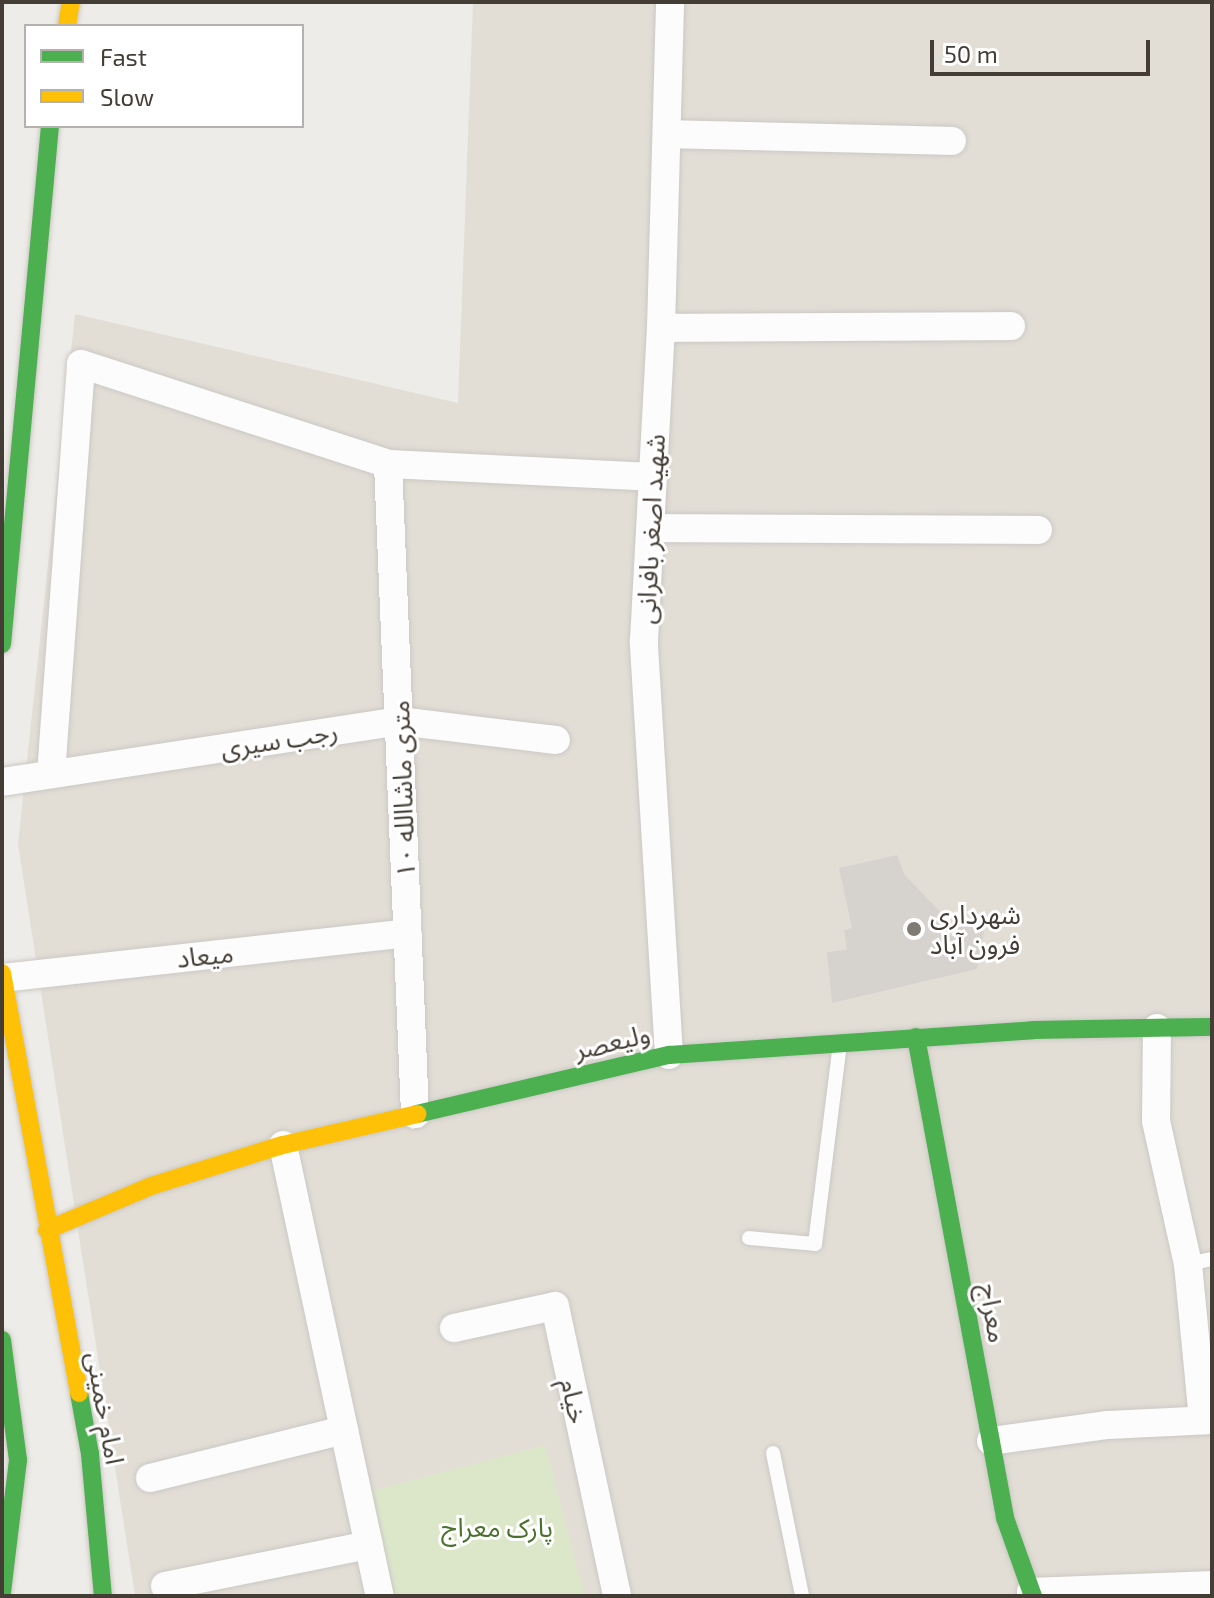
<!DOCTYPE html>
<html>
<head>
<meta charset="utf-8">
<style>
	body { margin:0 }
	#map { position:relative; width:1214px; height:1598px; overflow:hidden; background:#eeece8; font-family:"Exo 2","Noto Sans Arabic",sans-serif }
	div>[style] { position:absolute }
	.residential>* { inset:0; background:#e2ded6 }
	.green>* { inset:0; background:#dce7ca }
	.building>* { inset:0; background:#d6d3cf }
	.roads { filter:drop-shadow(0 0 2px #cbc8c4) drop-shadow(0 0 2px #cbc8c4) }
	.lane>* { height:14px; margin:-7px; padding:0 7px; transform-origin:7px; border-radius:7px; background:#fcfcfc }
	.street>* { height:28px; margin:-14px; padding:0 14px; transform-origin:14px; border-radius:14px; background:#fcfcfc }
	.fast>* { height:18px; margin:-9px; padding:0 9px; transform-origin:9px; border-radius:9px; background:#4caf50 }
	.slow>* { height:18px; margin:-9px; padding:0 9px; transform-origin:9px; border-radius:9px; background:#ffc107 }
	.dots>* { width:22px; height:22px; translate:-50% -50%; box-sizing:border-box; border:4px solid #fff; border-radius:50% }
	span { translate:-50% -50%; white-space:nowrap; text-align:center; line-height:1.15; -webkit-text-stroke:6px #fff; paint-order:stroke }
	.street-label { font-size:26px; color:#433d35 }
	.poi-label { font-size:26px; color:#433d35 }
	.left { translate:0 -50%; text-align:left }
	.park-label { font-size:26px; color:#49712d }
	.frame { position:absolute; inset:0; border:4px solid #433d35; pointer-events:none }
	.legend { position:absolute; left:24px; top:24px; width:280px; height:104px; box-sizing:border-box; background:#fff; border:2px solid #b4b1ae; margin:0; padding:10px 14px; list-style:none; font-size:24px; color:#433d35 }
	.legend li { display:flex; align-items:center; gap:16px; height:40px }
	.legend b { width:40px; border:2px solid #b4b1ae }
	.scale { position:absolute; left:930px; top:40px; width:220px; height:36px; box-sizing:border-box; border:4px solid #433d35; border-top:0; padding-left:10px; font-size:24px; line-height:28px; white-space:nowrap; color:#433d35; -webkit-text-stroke:6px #fff; paint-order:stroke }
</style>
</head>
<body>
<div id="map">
	<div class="residential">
		<div style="clip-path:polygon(473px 2px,1212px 2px,1212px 1596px,135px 1596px,18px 844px,75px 314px,458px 403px)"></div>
	</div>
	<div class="green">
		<div style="clip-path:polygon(545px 1445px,585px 1596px,396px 1596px,368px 1492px)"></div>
	</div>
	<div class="building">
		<div style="clip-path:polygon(897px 855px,904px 874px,948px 920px,984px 931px,977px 969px,832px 1003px,827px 952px,847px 950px,844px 930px,852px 928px,839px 868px)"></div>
	</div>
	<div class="roads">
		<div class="lane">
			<div style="left:749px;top:1238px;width:66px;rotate:5.2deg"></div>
			<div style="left:815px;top:1244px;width:202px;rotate:-82.9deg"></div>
			<div style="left:1188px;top:1264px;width:25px;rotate:-12deg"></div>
			<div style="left:773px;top:1453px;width:146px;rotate:78.5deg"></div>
		</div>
		<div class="street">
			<div style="left:668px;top:134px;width:284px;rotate:1.4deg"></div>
			<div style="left:661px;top:328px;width:350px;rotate:-0.3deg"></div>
			<div style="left:388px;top:464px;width:651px;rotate:87.62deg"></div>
			<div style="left:651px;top:528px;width:387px;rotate:0.3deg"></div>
			<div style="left:51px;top:774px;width:411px;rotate:-85.8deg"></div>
			<div style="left:81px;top:364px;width:323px;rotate:18deg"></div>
			<div style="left:388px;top:464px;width:265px;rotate:2.8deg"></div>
			<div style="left:2px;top:782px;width:402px;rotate:-8.7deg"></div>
			<div style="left:399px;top:721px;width:158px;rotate:6.9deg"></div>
			<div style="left:2px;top:978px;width:408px;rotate:-6.3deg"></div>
			<div style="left:1157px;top:1028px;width:93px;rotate:90.6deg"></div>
			<div style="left:1156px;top:1121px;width:147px;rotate:77.4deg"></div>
			<div style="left:1188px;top:1264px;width:157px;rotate:84.5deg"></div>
			<div style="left:669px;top:1055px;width:415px;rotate:-93.5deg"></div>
			<div style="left:644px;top:641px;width:313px;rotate:-86.9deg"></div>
			<div style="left:661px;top:328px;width:326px;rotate:-88.4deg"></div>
			<div style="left:283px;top:1145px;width:461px;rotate:77.9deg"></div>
			<div style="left:454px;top:1328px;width:103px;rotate:-12.3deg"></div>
			<div style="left:555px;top:1306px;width:297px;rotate:77.9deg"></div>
			<div style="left:991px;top:1441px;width:118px;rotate:-7.8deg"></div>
			<div style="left:1108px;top:1425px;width:104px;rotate:-2.8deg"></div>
			<div style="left:150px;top:1478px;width:200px;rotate:-13.9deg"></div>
			<div style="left:165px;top:1586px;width:208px;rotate:-11.4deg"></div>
			<div style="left:1031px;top:1592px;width:181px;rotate:-2.2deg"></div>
		</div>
		<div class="fast">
			<div style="left:2px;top:644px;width:520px;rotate:-84.71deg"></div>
			<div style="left:916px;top:1037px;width:489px;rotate:79.5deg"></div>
			<div style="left:1005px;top:1518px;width:83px;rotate:70.3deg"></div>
			<div style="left:417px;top:1114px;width:259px;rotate:-13.2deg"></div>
			<div style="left:669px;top:1055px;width:365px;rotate:-3.9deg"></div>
			<div style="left:1033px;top:1030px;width:179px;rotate:-1deg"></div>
			<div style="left:2px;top:1340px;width:121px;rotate:82.4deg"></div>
			<div style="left:18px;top:1460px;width:134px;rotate:96.9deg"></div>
			<div style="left:79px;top:1393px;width:62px;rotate:79.8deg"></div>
			<div style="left:90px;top:1454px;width:143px;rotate:84.8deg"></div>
		</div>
		<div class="slow">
			<div style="left:67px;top:26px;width:24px;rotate:-81deg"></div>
			<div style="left:2px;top:973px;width:427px;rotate:79.6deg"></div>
			<div style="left:47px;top:1230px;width:113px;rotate:-22.9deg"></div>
			<div style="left:151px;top:1186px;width:138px;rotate:-17.3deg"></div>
			<div style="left:283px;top:1145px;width:138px;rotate:-13deg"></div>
		</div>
	</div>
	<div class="dots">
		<div style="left:914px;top:929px;background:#7f7a74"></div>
	</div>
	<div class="street-label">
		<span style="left:650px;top:529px;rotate:-87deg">شهید اصغر بافرانی</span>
		<span style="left:279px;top:739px;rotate:-9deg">رجب سیری</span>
		<span style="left:402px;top:789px;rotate:-92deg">۱۰ متری ماشاالله</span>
		<span style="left:205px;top:955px;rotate:-6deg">میعاد</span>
		<span style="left:612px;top:1041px;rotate:-13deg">ولیعصر</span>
		<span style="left:994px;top:1313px;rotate:80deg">معراج</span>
		<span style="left:575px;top:1401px;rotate:78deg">خیام</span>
		<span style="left:106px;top:1408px;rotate:80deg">امام خمینی</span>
	</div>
	<div class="poi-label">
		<span class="left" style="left:930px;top:929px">شهرداری<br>فرون آباد</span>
	</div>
	<div class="park-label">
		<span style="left:497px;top:1527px">پارک معراج</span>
	</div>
	<div class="frame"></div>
	<ul class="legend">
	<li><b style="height:10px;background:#4caf50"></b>Fast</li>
	<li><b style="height:10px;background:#ffc107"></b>Slow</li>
	</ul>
	<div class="scale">50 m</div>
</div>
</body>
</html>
